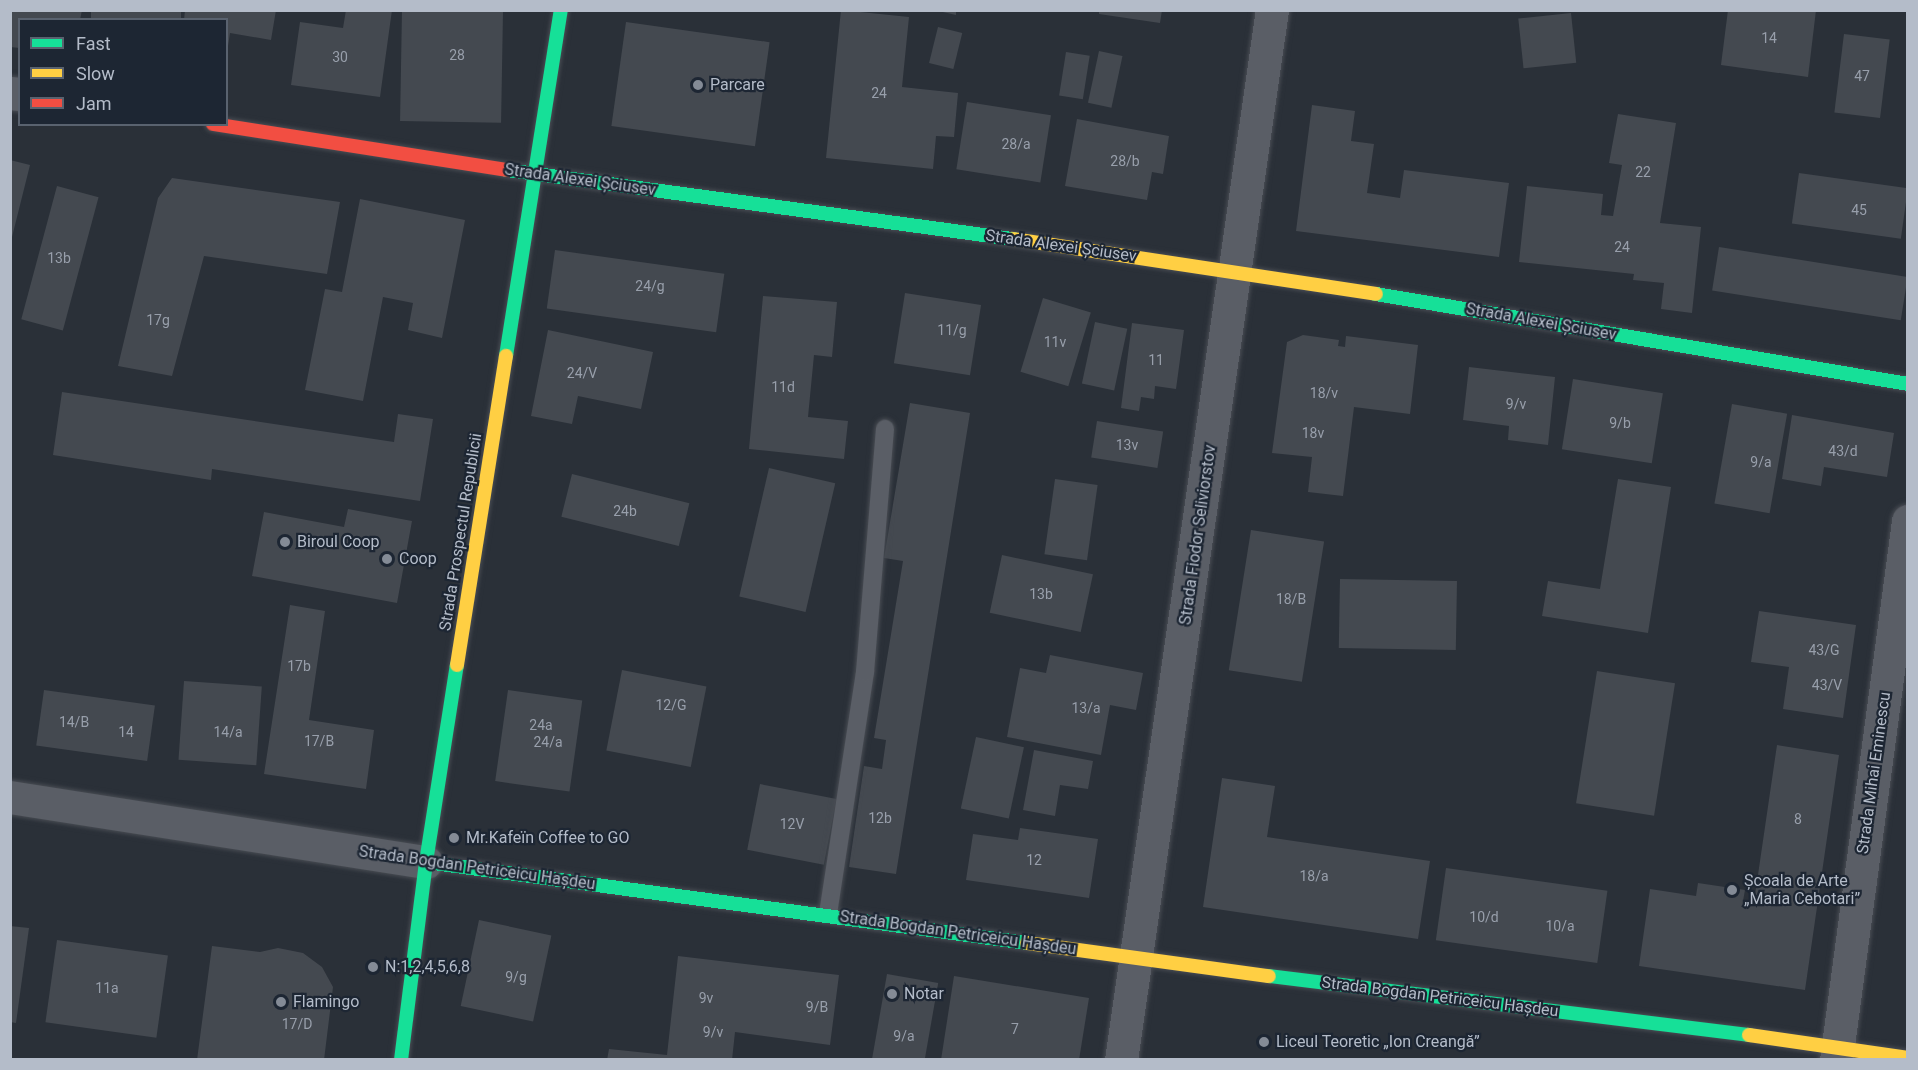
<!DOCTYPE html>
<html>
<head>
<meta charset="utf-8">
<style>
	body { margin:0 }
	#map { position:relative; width:1918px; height:1070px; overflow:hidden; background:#2a3038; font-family:Roboto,sans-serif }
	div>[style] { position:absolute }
	.building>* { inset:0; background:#444950; transform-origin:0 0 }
	.roads { filter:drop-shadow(0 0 2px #484c53) drop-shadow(0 0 2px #484c53) }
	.lane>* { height:18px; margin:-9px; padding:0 9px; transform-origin:9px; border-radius:9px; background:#5a5e66 }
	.street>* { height:33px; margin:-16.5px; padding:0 16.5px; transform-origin:16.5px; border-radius:16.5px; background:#5a5e66 }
	.fast>* { height:14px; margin:-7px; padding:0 7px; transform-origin:7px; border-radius:7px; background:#16e098 }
	.slow>* { height:14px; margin:-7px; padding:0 7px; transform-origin:7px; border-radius:7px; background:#ffcf43 }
	.jam>* { height:14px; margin:-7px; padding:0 7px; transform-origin:7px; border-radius:7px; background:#f24e42 }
	.dots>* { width:16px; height:16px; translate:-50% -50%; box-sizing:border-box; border:3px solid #1d2633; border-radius:50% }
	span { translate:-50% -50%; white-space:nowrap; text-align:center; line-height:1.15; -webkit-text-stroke:4.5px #1d2633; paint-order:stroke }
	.number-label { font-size:14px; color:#989fab }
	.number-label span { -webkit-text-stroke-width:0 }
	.poi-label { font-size:16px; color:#b4bcc9 }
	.left { translate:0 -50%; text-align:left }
	.street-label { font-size:16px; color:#b4bcc9 }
	.frame { position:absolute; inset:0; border:12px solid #b4bcc9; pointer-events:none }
	.legend { position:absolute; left:18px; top:18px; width:210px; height:108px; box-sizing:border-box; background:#1d2633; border:2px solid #59626f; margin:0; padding:8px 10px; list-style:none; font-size:18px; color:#b4bcc9 }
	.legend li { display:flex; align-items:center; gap:12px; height:30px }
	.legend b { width:30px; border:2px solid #59626f }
</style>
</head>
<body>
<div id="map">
	<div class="building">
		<div style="clip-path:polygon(10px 10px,82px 10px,80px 20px,20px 20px,20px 48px,10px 47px)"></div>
		<div style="left:91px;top:10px;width:90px;height:10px"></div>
		<div style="clip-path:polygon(185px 10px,276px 10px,271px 40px,230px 33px,228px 46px,226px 20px,184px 20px)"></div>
		<div style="clip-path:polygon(346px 10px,392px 10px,380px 97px,291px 85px,300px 22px,343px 28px)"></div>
		<div style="left:402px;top:10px;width:101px;height:111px;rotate:1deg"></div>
		<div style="clip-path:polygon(841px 10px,909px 17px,902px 87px,958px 93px,954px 137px,936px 136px,933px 169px,826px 158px)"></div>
		<div style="clip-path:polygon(934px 10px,956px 10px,956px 15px)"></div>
		<div style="clip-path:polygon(1099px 10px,1162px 10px,1160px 23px,1099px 14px)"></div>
		<div style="clip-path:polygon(1728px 10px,1816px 10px,1808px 77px,1721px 65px)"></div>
		<div style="left:1571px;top:13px;width:50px;height:53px;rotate:84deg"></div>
		<div style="left:626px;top:22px;width:145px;height:105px;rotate:8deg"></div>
		<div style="left:938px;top:27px;width:25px;height:37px;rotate:14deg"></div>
		<div style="left:1844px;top:34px;width:46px;height:79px;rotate:7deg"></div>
		<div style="left:1099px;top:51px;width:24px;height:53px;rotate:12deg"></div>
		<div style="left:1066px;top:52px;width:24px;height:44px;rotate:9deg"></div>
		<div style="left:967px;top:102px;width:85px;height:68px;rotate:9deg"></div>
		<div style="clip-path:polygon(1312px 105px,1355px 111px,1351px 141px,1374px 144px,1367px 193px,1400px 198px,1404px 170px,1509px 183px,1499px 257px,1296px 231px)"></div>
		<div style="clip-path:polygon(1618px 114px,1676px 123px,1660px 223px,1701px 227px,1692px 313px,1661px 309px,1664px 283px,1633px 280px,1634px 274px,1519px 262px,1527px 186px,1603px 194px,1601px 215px,1613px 216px,1622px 165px,1609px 163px)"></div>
		<div style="clip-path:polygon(1077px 119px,1169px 136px,1163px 174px,1152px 172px,1147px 200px,1065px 186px)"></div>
		<div style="clip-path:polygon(10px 160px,30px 165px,11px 241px,10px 241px)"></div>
		<div style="left:1799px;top:173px;width:110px;height:51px;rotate:8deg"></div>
		<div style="clip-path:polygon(172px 178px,340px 202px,327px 274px,204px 256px,172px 376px,118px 366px,158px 198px)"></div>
		<div style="left:57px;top:186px;width:43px;height:138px;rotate:15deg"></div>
		<div style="clip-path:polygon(360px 199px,465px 220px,442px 338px,408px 330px,413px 303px,383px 297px,363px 401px,305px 390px,325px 289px,342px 292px)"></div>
		<div style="left:1719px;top:247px;width:191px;height:44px;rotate:9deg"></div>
		<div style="left:555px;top:250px;width:171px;height:59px;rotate:8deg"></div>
		<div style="left:905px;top:293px;width:77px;height:71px;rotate:9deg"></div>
		<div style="clip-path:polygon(763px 296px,837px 302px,832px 357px,814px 355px,808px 417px,848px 421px,844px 459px,749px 449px)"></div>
		<div style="left:1043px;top:298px;width:50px;height:77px;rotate:17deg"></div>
		<div style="left:1095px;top:322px;width:33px;height:63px;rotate:12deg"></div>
		<div style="clip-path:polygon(1132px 323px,1184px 330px,1176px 389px,1155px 386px,1154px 399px,1141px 397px,1139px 411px,1121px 408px)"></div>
		<div style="clip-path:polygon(548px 330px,653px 352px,641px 409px,578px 396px,572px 424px,531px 416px)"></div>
		<div style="clip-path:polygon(1303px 335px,1339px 340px,1338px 346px,1345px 347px,1346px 336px,1418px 345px,1410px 414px,1354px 407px,1343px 496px,1308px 492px,1312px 457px,1272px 453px,1287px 342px)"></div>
		<div style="clip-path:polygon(1469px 367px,1555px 377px,1548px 445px,1508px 440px,1509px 426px,1463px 420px)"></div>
		<div style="left:1573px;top:379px;width:91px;height:71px;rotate:9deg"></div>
		<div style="clip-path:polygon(62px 392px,394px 442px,398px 414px,433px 419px,420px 501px,212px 469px,211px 480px,53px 455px)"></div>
		<div style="clip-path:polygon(910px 403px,970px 413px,896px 874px,849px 867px,864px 766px,882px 769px,886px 740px,874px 738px,903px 561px,884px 558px)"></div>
		<div style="left:1732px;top:404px;width:56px;height:101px;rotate:10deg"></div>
		<div style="clip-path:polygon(1792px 415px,1894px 433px,1887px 477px,1824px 467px,1821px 486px,1782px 479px)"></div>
		<div style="left:1097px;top:421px;width:67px;height:37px;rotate:9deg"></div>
		<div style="left:769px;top:468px;width:68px;height:132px;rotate:13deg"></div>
		<div style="left:572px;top:474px;width:121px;height:44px;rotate:14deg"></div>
		<div style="left:1055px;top:479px;width:43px;height:76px;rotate:8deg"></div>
		<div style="clip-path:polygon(1618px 479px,1671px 487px,1648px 633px,1542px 616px,1548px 581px,1600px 589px)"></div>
		<div style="clip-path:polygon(348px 509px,412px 521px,397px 603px,252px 576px,264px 512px,344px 527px)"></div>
		<div style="left:1251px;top:530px;width:74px;height:142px;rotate:9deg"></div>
		<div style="left:1002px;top:555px;width:93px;height:59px;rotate:12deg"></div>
		<div style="left:1340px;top:579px;width:117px;height:69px;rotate:1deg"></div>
		<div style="clip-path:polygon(290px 605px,325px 611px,309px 720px,374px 730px,366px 789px,264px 774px)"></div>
		<div style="clip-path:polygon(1759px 611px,1856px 625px,1843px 718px,1783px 709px,1789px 667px,1751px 662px)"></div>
		<div style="clip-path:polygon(1050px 655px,1143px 673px,1136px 710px,1110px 705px,1101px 755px,1007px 737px,1020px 668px,1046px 673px)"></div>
		<div style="left:622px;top:670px;width:86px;height:82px;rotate:11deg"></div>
		<div style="left:1597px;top:671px;width:79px;height:134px;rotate:9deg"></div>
		<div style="left:184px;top:681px;width:78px;height:79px;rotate:4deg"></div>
		<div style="left:44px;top:690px;width:112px;height:56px;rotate:8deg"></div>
		<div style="left:508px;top:690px;width:75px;height:92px;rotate:8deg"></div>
		<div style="left:976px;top:737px;width:49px;height:73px;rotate:12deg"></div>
		<div style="clip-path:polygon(1777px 745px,1839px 755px,1805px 990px,1639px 966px,1650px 889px,1696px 896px,1698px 883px,1745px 890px,1743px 901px,1754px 902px)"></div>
		<div style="clip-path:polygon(1034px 750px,1093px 761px,1088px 789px,1060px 785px,1055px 816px,1023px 810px)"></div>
		<div style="clip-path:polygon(1222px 778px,1275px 786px,1267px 837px,1430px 861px,1418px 939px,1203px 907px)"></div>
		<div style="left:760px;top:784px;width:78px;height:67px;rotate:11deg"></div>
		<div style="clip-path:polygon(1020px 828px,1098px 839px,1089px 898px,966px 880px,973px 834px,1018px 840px)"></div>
		<div style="left:1446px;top:868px;width:163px;height:73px;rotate:8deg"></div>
		<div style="left:479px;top:920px;width:74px;height:88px;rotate:12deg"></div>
		<div style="clip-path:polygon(10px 926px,29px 928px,16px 1023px,10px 1022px)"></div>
		<div style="left:57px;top:940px;width:112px;height:83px;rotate:8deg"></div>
		<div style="clip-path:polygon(212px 946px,260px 952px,278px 948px,303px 953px,322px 967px,333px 987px,324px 1060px,197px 1060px)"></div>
		<div style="clip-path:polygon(678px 956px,839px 975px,830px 1045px,735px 1032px,732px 1060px,607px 1060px,609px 1049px,667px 1055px)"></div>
		<div style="left:887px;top:974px;width:52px;height:87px;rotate:10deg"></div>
		<div style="clip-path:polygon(954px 976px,1089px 998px,1079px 1060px,941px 1060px)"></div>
	</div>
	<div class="roads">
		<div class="lane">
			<div style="left:828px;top:914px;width:245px;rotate:-81.3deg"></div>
			<div style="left:865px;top:672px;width:244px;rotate:-85.3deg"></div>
		</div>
		<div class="street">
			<div style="left:10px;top:93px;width:10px;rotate:6deg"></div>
			<div style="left:10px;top:797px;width:421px;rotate:8.9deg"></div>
			<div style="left:1121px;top:1060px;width:1061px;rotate:-81.82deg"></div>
			<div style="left:1836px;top:1060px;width:544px;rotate:-82.39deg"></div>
		</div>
		<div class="fast">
			<div style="left:507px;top:170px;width:511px;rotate:7.77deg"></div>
			<div style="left:1376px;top:294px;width:540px;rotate:9.6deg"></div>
			<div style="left:506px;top:356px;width:350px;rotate:-81deg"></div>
			<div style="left:426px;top:862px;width:606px;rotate:7.68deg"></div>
			<div style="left:1269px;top:976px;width:484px;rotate:7deg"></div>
			<div style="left:401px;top:1060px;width:200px;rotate:-82.8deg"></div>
			<div style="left:426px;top:862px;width:199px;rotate:-81.1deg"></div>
		</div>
		<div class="slow">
			<div style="left:1013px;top:239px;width:367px;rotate:8.6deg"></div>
			<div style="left:457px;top:665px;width:313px;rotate:-81deg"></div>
			<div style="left:1027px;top:943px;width:244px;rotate:7.8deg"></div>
			<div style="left:1749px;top:1035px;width:161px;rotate:8.2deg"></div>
		</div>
		<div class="jam">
			<div style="left:213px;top:124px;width:298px;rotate:8.9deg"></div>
		</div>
	</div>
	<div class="dots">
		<div style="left:698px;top:85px;background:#848b96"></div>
		<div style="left:285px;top:542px;background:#848b96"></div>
		<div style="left:387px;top:559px;background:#848b96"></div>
		<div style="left:454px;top:838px;background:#848b96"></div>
		<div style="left:1732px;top:890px;background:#848b96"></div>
		<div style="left:373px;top:967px;background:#848b96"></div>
		<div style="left:892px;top:994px;background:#848b96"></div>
		<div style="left:281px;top:1002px;background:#848b96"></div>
		<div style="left:1264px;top:1042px;background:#848b96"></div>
	</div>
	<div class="number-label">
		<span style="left:1769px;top:38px">14</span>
		<span style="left:457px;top:55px">28</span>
		<span style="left:340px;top:57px">30</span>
		<span style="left:1862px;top:76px">47</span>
		<span style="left:879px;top:93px">24</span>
		<span style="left:1016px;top:144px">28/a</span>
		<span style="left:1125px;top:161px">28/b</span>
		<span style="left:1643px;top:172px">22</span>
		<span style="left:1859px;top:210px">45</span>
		<span style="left:1622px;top:247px">24</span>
		<span style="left:59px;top:258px">13b</span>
		<span style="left:650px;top:286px">24/g</span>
		<span style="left:158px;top:320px">17g</span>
		<span style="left:952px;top:330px">11/g</span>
		<span style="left:1055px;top:342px">11v</span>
		<span style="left:1156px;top:360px">11</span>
		<span style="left:582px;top:373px">24/V</span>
		<span style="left:783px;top:387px">11d</span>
		<span style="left:1324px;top:393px">18/v</span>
		<span style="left:1516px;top:404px">9/v</span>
		<span style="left:1620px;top:423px">9/b</span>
		<span style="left:1313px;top:433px">18v</span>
		<span style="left:1127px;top:445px">13v</span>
		<span style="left:1843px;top:451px">43/d</span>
		<span style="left:1761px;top:462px">9/a</span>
		<span style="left:625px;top:511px">24b</span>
		<span style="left:1041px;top:594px">13b</span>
		<span style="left:1291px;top:599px">18/B</span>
		<span style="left:1824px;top:650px">43/G</span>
		<span style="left:299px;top:666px">17b</span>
		<span style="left:1827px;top:685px">43/V</span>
		<span style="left:671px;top:705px">12/G</span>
		<span style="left:1086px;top:708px">13/a</span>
		<span style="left:74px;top:722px">14/B</span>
		<span style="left:541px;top:725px">24a</span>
		<span style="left:126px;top:732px">14</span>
		<span style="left:228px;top:732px">14/a</span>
		<span style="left:319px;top:741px">17/B</span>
		<span style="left:548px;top:742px">24/a</span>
		<span style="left:880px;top:818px">12b</span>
		<span style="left:1798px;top:819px">8</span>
		<span style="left:792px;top:824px">12V</span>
		<span style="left:1034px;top:860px">12</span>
		<span style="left:1314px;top:876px">18/a</span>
		<span style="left:1484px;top:917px">10/d</span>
		<span style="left:1560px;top:926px">10/a</span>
		<span style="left:516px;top:977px">9/g</span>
		<span style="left:107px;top:988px">11a</span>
		<span style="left:706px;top:998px">9v</span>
		<span style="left:817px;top:1007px">9/B</span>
		<span style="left:297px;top:1024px">17/D</span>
		<span style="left:1015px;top:1029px">7</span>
		<span style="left:713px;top:1032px">9/v</span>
		<span style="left:904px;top:1036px">9/a</span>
	</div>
	<div class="poi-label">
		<span class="left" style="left:710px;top:85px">Parcare</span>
		<span class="left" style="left:297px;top:542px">Biroul Coop</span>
		<span class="left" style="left:399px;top:559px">Coop</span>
		<span class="left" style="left:466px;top:838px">Mr.Kafeïn Coffee to GO</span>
		<span class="left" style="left:1744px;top:890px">Școala de Arte<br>„Maria Cebotari”</span>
		<span class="left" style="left:385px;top:967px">N:1,2,4,5,6,8</span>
		<span class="left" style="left:904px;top:994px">Notar</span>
		<span class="left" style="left:293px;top:1002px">Flamingo</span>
		<span class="left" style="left:1276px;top:1042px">Liceul Teoretic „Ion Creangă”</span>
	</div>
	<div class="street-label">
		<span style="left:580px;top:180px;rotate:8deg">Strada Alexei Șciusev</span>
		<span style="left:1061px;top:246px;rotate:8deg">Strada Alexei Șciusev</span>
		<span style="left:1541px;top:322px;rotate:10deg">Strada Alexei Șciusev</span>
		<span style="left:461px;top:532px;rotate:-81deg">Strada Prospectul Republicii</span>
		<span style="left:1198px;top:535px;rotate:-82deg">Strada Fiodor Seliviorstov</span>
		<span style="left:1874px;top:773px;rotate:-82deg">Strada Mihai Eminescu</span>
		<span style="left:477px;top:868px;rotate:8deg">Strada Bogdan Petriceicu Hașdeu</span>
		<span style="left:958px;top:933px;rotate:8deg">Strada Bogdan Petriceicu Hașdeu</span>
		<span style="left:1440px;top:997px;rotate:7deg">Strada Bogdan Petriceicu Hașdeu</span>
	</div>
	<div class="frame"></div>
	<ul class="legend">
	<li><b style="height:8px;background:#16e098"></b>Fast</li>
	<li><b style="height:8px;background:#ffcf43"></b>Slow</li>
	<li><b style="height:8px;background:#f24e42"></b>Jam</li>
	</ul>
</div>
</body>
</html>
